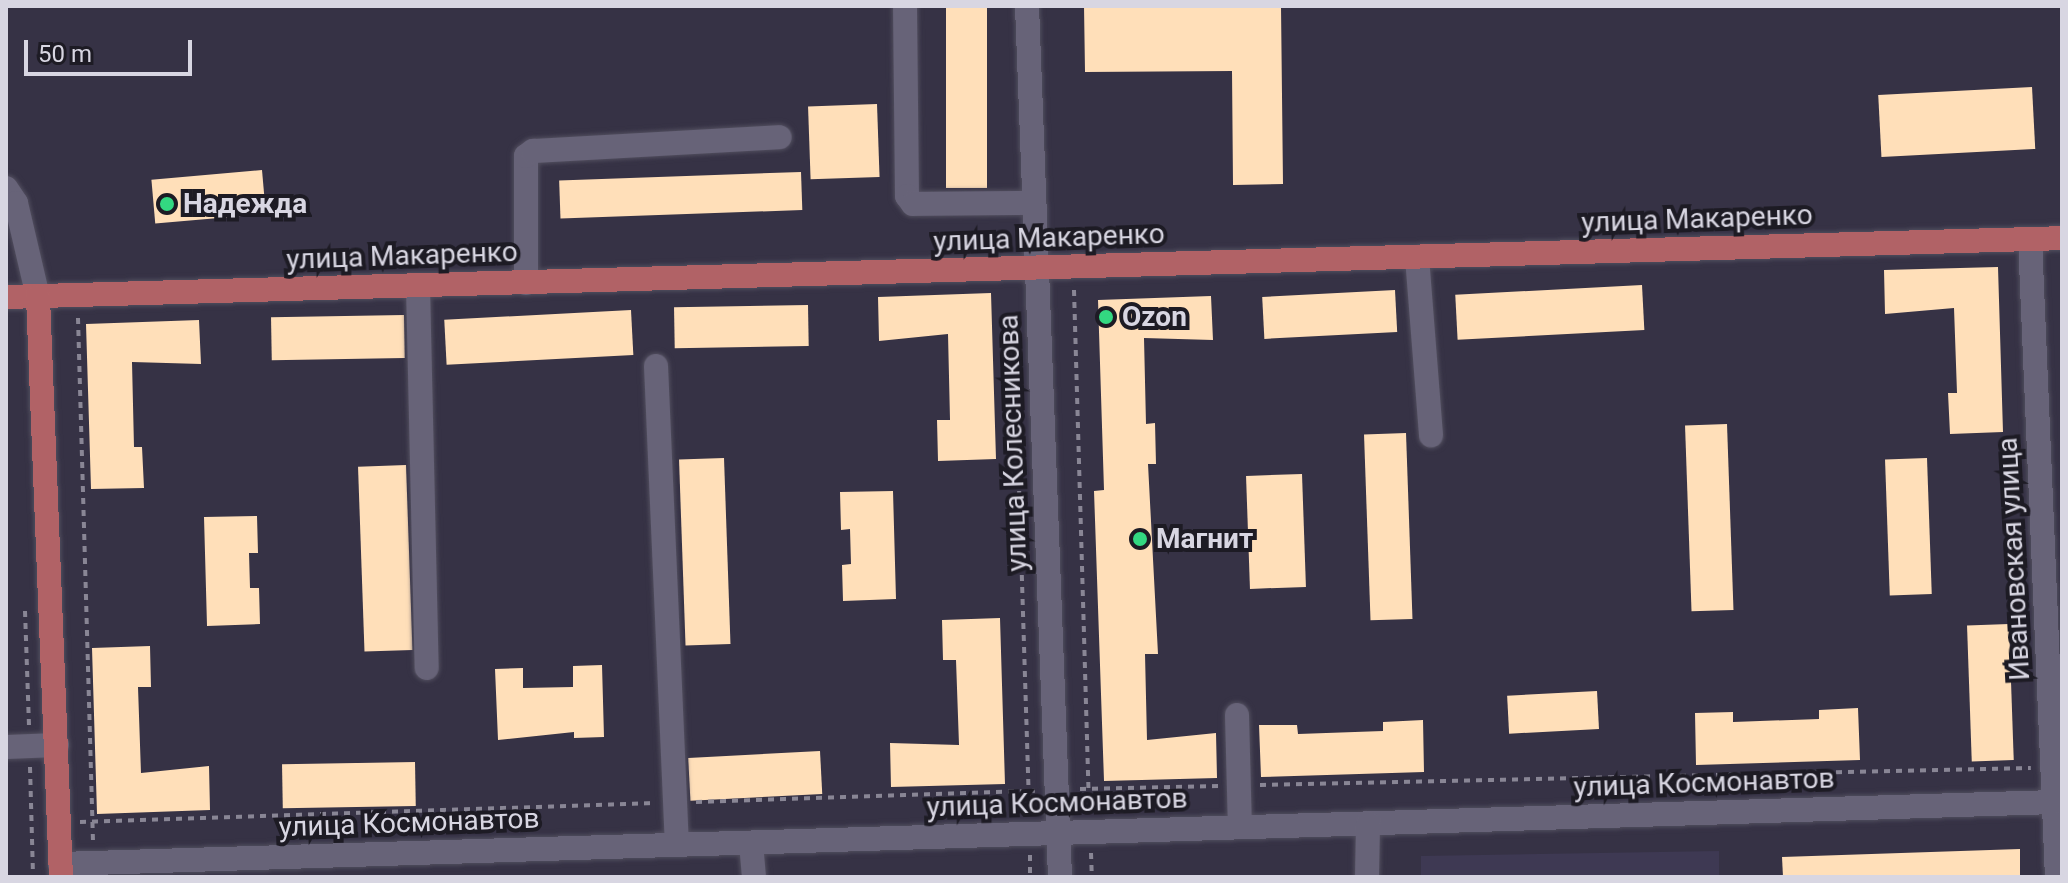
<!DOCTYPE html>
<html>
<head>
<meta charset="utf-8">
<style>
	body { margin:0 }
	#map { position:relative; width:2068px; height:883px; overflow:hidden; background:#363245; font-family:Roboto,sans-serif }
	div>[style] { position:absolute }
	.built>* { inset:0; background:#3e3953 }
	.building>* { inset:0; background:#ffdfb9; transform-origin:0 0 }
	.path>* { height:4px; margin-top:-2px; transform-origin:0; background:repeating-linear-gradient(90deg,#898695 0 6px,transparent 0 12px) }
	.roads { filter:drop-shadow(0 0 2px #514e5e) drop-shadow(0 0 2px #514e5e) }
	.minor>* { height:24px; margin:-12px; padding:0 12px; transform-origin:12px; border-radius:12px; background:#676378 }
	.major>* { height:24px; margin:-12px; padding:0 12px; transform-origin:12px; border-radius:12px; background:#b16266 }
	.dots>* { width:22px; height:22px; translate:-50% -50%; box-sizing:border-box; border:4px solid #1d1b24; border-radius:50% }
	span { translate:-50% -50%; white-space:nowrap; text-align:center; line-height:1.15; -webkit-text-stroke:8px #1d1b24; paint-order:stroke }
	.poi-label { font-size:28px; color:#d8d6e2; font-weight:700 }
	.left { translate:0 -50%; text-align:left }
	.street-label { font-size:28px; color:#d8d6e2 }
	.frame { position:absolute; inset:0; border:8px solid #d8d6e2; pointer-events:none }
	.scale { position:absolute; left:24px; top:40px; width:168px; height:36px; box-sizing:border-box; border:4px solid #d8d6e2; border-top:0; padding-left:10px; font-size:24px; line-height:28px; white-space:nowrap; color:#d8d6e2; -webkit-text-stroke:6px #1d1b24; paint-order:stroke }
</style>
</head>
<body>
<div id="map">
	<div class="built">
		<div style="clip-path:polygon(1719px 851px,1719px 877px,1421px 877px,1421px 856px)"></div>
	</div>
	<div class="building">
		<div style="left:946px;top:6px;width:41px;height:182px"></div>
		<div style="clip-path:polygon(1084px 6px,1281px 6px,1283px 184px,1233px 185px,1232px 71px,1085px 72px)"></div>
		<div style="left:2032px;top:87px;width:62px;height:154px;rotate:87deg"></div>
		<div style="left:877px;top:104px;width:73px;height:69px;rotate:88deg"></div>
		<div style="left:262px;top:170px;width:44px;height:111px;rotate:85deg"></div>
		<div style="left:801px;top:172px;width:38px;height:242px;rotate:88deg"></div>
		<div style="clip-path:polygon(1998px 267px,2003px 432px,1950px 434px,1948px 393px,1957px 393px,1954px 308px,1885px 314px,1884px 270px)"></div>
		<div style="left:1642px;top:285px;width:45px;height:187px;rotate:87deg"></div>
		<div style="left:1395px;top:290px;width:42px;height:133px;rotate:87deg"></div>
		<div style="clip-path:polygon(991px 293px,996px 459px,938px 461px,937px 420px,950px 420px,948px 334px,879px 341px,878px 297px)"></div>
		<div style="clip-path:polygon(1211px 296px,1213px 340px,1144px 338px,1146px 424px,1155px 423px,1156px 464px,1148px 464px,1158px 654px,1145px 654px,1147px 740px,1216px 733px,1217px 778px,1104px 781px,1094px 491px,1104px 490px,1098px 300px)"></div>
		<div style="left:808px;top:305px;width:41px;height:134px;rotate:89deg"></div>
		<div style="left:631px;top:310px;width:45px;height:187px;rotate:87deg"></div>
		<div style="left:404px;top:315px;width:43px;height:133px;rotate:89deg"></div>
		<div style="clip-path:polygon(199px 320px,201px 364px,132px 362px,134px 447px,142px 447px,144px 488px,91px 489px,86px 324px)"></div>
		<div style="left:1727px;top:424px;width:186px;height:42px;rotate:88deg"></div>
		<div style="left:1406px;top:433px;width:186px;height:42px;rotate:88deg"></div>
		<div style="left:724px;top:458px;width:186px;height:45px;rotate:88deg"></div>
		<div style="left:1927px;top:458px;width:136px;height:42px;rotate:88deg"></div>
		<div style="left:406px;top:465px;width:185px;height:48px;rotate:88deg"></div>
		<div style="left:1302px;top:474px;width:113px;height:56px;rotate:88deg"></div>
		<div style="clip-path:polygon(893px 491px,896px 599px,843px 601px,842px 565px,851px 564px,850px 529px,841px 530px,840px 492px)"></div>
		<div style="clip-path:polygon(257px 516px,258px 553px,249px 553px,250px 588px,259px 588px,260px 624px,207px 626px,204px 517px)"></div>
		<div style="clip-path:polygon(1000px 618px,1005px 784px,891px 787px,890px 743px,959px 745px,956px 660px,943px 660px,942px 620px)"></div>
		<div style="left:2009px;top:624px;width:136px;height:42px;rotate:88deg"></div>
		<div style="clip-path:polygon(150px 646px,151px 687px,138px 687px,141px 773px,209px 766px,210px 810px,97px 814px,92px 648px)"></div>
		<div style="clip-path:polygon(602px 665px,604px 737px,574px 738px,574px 732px,498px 740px,495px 669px,523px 668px,523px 688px,573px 687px,573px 666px)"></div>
		<div style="left:1597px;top:691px;width:38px;height:90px;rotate:87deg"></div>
		<div style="clip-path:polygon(1858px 708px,1860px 760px,1696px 765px,1695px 713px,1733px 712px,1733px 722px,1819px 719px,1819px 710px)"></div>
		<div style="clip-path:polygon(1423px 720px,1424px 772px,1261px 777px,1259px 725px,1297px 725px,1298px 734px,1383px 731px,1383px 722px)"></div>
		<div style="left:820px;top:751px;width:43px;height:132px;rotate:87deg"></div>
		<div style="left:415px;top:762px;width:44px;height:133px;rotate:89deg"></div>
		<div style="clip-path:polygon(2020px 849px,2020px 877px,1783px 877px,1782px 857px)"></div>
	</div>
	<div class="path">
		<div style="left:1074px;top:290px;width:519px;rotate:88.34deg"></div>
		<div style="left:78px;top:318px;width:523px;rotate:88.36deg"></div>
		<div style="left:1015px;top:359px;width:451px;rotate:88.2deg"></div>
		<div style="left:25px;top:611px;width:115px;rotate:88deg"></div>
		<div style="left:30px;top:767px;width:110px;rotate:88.4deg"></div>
		<div style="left:1260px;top:785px;width:771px;rotate:-1.26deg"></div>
		<div style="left:1080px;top:789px;width:139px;rotate:-1.2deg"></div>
		<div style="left:696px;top:802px;width:339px;rotate:-1.9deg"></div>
		<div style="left:80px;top:822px;width:575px;rotate:-1.89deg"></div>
		<div style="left:1091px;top:853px;width:24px;rotate:88deg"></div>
		<div style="left:1030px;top:855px;width:22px;rotate:90deg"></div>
	</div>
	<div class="roads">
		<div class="minor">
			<div style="left:905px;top:6px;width:190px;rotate:89.4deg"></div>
			<div style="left:907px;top:196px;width:10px;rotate:53deg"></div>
			<div style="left:913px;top:204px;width:120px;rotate:-0.5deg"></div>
			<div style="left:1027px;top:6px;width:872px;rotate:87.83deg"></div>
			<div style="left:6px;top:188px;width:18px;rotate:56deg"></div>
			<div style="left:16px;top:203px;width:97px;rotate:76.8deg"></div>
			<div style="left:2030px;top:239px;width:639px;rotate:87.58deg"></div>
			<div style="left:1417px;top:257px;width:179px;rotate:85.5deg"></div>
			<div style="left:526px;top:283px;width:127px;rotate:-90deg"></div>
			<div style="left:526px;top:156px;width:9px;rotate:-36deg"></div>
			<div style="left:533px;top:151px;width:247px;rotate:-3.2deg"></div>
			<div style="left:418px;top:286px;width:382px;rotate:88.7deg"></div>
			<div style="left:656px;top:366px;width:479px;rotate:87.5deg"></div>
			<div style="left:1237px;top:715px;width:112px;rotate:88.5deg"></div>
			<div style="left:6px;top:747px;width:51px;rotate:-2.2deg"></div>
			<div style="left:751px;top:843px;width:34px;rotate:85deg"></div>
			<div style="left:60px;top:864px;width:1996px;rotate:-1.78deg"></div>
			<div style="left:1367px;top:877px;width:54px;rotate:-88.9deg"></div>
		</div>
		<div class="major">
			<div style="left:6px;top:297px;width:2057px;rotate:-1.64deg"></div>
			<div style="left:38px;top:297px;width:580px;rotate:87.73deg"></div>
		</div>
	</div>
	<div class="dots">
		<div style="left:167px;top:204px;background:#33d881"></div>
		<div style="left:1106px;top:317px;background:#33d881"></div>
		<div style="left:1140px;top:539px;background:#33d881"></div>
	</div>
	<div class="poi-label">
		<span class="left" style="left:183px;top:204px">Надежда</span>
		<span class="left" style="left:1122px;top:317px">Ozon</span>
		<span class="left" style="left:1156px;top:539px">Магнит</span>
	</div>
	<div class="street-label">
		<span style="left:1697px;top:219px;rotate:-2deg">улица Макаренко</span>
		<span style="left:1049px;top:238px;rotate:-2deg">улица Макаренко</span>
		<span style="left:402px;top:256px;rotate:-2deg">улица Макаренко</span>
		<span style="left:1013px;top:443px;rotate:-92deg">улица Колесникова</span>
		<span style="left:2014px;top:559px;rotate:-93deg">Ивановская улица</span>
		<span style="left:1704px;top:783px;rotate:-2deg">улица Космонавтов</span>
		<span style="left:1057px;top:803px;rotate:-2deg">улица Космонавтов</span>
		<span style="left:409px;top:823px;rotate:-2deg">улица Космонавтов</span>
	</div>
	<div class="frame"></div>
	<div class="scale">50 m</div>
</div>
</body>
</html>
